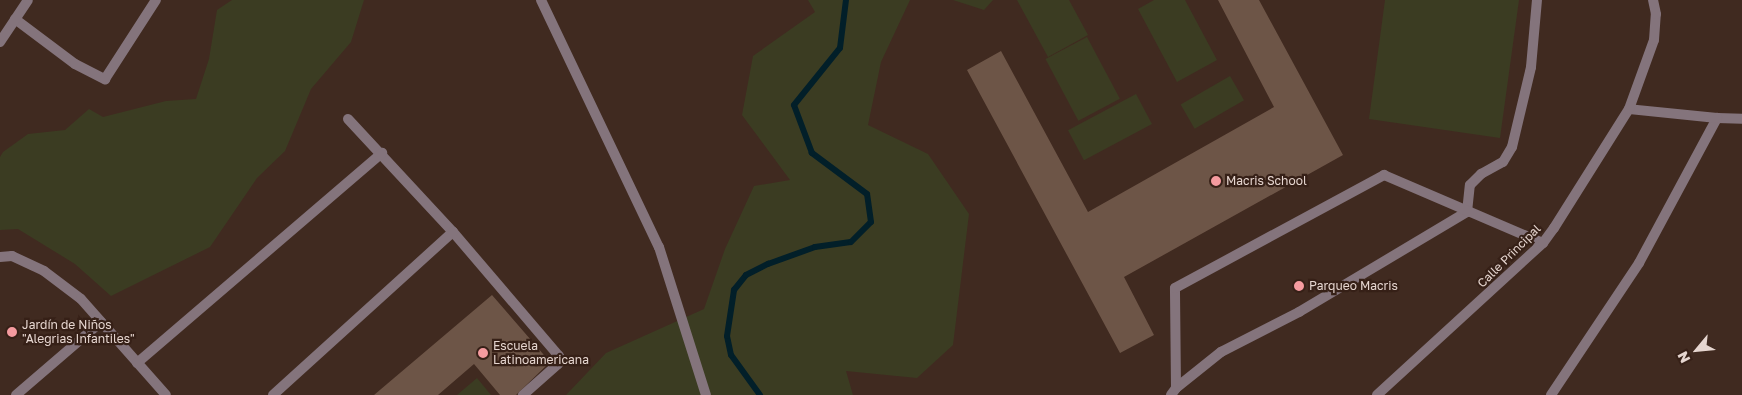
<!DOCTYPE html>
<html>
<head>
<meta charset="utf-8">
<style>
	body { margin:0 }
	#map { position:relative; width:1742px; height:395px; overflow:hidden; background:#402a20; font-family:"Golos Text",sans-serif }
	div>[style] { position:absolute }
	.green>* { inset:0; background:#3b3c22; transform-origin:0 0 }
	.stream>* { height:6px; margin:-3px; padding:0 3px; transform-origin:3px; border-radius:3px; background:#021f29 }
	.building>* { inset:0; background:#6d5547 }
	.service>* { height:10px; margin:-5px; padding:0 5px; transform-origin:5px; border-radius:5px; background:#84747c }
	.minor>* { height:10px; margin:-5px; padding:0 5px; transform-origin:5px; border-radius:5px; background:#84747c }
	.tertiary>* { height:10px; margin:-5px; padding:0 5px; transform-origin:5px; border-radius:5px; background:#84747c }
	.dots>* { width:14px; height:14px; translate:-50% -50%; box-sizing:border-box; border:2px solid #362017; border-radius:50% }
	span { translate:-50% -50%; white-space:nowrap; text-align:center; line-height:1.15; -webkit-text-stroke:4.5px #362017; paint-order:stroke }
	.poi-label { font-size:12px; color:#e6d6d0 }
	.left { translate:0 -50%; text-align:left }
	.street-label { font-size:12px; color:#e6d6d0 }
	.north { position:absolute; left:1672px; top:325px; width:50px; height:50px; -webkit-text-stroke:4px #362017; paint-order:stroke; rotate:242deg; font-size:14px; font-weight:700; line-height:20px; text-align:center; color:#e6d6d0 }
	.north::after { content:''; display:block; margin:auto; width:18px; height:22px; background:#e6d6d0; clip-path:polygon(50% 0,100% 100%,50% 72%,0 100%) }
</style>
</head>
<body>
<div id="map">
	<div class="green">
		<div style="clip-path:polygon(232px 0,364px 0,351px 42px,311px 89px,285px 151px,257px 178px,210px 247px,111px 296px,75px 264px,18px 229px,0 230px,0 157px,3px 152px,28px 134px,65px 130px,89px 109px,103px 117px,166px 101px,196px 99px,209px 59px,217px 10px)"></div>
		<div style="clip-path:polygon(808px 0,910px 0,881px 62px,868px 125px,928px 154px,969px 214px,953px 345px,917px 378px,846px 371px,853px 395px,566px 395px,606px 353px,704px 309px,725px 249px,754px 186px,790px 180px,742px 115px,753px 56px,815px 12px)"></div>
		<div style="clip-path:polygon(953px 0,993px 0,984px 10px)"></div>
		<div style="clip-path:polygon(1017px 0,1069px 0,1088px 35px,1048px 57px)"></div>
		<div style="clip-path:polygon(1154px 0,1185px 0,1217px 60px,1177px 82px,1138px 9px)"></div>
		<div style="clip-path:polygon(1385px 0,1519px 0,1500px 138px,1369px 119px)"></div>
		<div style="left:1087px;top:37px;width:70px;height:47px;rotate:62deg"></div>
		<div style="left:1230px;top:76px;width:28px;height:57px;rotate:60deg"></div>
		<div style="left:1136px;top:94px;width:34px;height:77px;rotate:62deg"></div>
		<div style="clip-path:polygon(477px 378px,491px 395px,457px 395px)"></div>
	</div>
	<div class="stream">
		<div style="left:760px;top:395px;width:49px;rotate:-125.9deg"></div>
		<div style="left:731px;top:355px;width:19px;rotate:-102deg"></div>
		<div style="left:727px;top:336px;width:47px;rotate:-81.3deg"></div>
		<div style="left:734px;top:290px;width:19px;rotate:-51deg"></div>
		<div style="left:746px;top:275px;width:25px;rotate:-27deg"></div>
		<div style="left:768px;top:264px;width:50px;rotate:-19.9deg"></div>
		<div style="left:815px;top:247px;width:36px;rotate:-8deg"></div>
		<div style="left:851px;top:242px;width:28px;rotate:-45deg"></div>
		<div style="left:871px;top:222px;width:28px;rotate:-98deg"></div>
		<div style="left:867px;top:194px;width:69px;rotate:-143.3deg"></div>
		<div style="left:812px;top:153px;width:51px;rotate:-110.6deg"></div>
		<div style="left:794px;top:105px;width:73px;rotate:-51.1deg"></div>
		<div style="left:840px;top:48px;width:48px;rotate:-82.9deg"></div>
	</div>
	<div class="building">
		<div style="clip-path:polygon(1218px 0,1259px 0,1343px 155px,1124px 277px,1154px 335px,1120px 353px,967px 70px,1001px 51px,1088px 212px,1274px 107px)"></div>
		<div style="clip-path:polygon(492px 295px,550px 362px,516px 395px,500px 395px,474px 364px,438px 395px,374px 395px)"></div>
	</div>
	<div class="service">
		<div style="left:1176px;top:388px;width:58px;rotate:-38.7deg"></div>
		<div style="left:1221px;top:352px;width:88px;rotate:-27.1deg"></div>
		<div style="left:1299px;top:312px;width:196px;rotate:-30.8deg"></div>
		<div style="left:1467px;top:212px;width:27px;rotate:-84deg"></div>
		<div style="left:1470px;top:185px;width:16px;rotate:-45deg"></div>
		<div style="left:1481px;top:174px;width:25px;rotate:-29deg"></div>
		<div style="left:1503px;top:162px;width:17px;rotate:-59deg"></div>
		<div style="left:1512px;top:147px;width:82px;rotate:-76.6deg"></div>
		<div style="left:1531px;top:67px;width:67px;rotate:-84.9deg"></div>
		<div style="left:1171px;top:395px;width:9px;rotate:-54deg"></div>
		<div style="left:1176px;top:388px;width:100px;rotate:-90.6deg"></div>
		<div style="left:1175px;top:288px;width:238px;rotate:-28.4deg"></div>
		<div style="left:1384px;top:175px;width:173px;rotate:23.2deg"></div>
	</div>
	<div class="minor">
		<div style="left:541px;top:0;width:274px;rotate:64.5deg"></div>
		<div style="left:659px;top:247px;width:155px;rotate:72.4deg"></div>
		<div style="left:15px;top:19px;width:75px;rotate:36.9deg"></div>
		<div style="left:75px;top:64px;width:34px;rotate:27deg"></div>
		<div style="left:105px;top:79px;width:94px;rotate:-57.2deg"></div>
		<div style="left:0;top:42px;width:50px;rotate:-56.3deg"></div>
		<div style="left:1717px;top:118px;width:25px;rotate:2deg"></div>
		<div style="left:348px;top:119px;width:154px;rotate:47.1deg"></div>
		<div style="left:453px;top:232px;width:163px;rotate:49.5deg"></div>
		<div style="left:559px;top:356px;width:8px;rotate:97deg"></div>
		<div style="left:558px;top:364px;width:47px;rotate:138.5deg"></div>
		<div style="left:0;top:257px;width:12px;rotate:-5deg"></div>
		<div style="left:12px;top:256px;width:35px;rotate:25deg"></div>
		<div style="left:44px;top:271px;width:46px;rotate:37.1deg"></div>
		<div style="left:81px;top:299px;width:128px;rotate:48.5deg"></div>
		<div style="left:137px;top:363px;width:323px;rotate:-40.6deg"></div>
		<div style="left:16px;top:395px;width:112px;rotate:-40.7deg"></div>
		<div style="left:273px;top:395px;width:243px;rotate:-42.2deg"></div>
		<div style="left:1551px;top:395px;width:159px;rotate:-56.3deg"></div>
		<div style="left:1639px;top:263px;width:165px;rotate:-61.7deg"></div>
		<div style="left:1717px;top:118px;width:88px;rotate:-174.2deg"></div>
	</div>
	<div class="tertiary">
		<div style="left:1377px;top:395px;width:225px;rotate:-42.5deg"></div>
		<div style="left:1543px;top:243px;width:19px;rotate:-54deg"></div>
		<div style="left:1554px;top:228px;width:141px;rotate:-57.8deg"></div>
		<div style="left:1629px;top:109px;width:73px;rotate:-70.1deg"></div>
		<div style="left:1654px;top:40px;width:26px;rotate:-86deg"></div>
		<div style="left:1656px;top:14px;width:14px;rotate:-102deg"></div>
	</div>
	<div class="dots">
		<div style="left:1216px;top:181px;background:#f59b9f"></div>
		<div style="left:1299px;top:286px;background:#f59b9f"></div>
		<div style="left:12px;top:332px;background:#f59b9f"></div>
		<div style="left:483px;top:353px;background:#f59b9f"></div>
	</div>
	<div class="poi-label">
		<span class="left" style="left:1226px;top:181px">Macris School</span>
		<span class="left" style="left:1309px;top:286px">Parqueo Macris</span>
		<span class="left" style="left:22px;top:332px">Jardín de Niños<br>"Alegrias Infantiles"</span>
		<span class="left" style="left:493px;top:353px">Escuela<br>Latinoamericana</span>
	</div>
	<div class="street-label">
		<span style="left:1509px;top:256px;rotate:-45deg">Calle Principal</span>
	</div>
	<div class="north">N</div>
</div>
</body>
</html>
